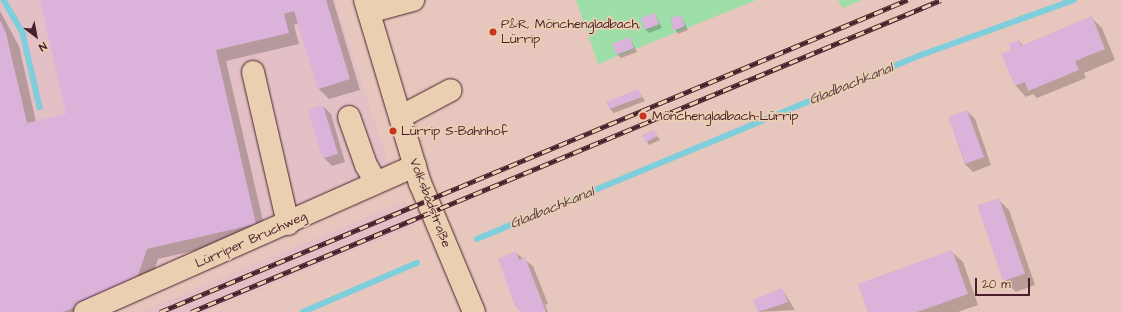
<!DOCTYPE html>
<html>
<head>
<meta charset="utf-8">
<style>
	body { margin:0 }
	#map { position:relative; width:1121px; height:312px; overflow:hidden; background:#e6c6bd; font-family:"Architects Daughter",sans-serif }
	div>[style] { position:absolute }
	.built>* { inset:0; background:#e3c0c5 }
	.green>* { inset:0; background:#9edfa9 }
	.shadow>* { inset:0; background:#0003 }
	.stream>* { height:5.5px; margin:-2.75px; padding:0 2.75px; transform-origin:2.75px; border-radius:2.75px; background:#7fcedb }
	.building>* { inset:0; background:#dbb2d9; transform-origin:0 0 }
	.roads { filter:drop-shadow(0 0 1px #4a1f2b) drop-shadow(0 0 1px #4a1f2b) }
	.minor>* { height:22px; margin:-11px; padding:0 11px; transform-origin:11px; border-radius:11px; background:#eacfb1 }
	.major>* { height:22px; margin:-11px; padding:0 11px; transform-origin:11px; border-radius:11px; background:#eacfb1 }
	.rail>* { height:4.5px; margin-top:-2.25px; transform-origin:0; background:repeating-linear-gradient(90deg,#eacfb1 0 9px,#4a1f2b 0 18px); box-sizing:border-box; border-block:1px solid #4a1f2b }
	.dots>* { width:11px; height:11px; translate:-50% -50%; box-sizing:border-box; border:2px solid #eacfb1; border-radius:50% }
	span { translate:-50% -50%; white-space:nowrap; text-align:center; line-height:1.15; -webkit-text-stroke:3.5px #eacfb1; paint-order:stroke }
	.poi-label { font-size:13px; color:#4a1f2b }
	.left { translate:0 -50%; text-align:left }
	.street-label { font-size:13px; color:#4a1f2b }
	.water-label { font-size:14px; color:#523945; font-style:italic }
	.north { position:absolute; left:16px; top:16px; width:40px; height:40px; -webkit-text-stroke:3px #eacfb1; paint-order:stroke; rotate:148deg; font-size:11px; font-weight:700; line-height:16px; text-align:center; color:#4a1f2b }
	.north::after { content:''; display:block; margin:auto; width:14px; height:18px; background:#4a1f2b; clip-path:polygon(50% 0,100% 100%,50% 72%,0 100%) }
	.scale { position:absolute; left:975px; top:278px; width:55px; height:18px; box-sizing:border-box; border:2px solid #4a1f2b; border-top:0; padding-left:5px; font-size:12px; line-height:14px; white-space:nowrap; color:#4a1f2b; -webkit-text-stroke:3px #eacfb1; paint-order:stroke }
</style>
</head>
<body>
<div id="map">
	<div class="built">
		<div style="clip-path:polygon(0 0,335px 0,396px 187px,103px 312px,0 312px)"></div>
		<div style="clip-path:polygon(405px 201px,415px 225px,360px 248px,203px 312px,140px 312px)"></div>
	</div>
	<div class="green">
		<div style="clip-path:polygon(576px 0,756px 0,598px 64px)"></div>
		<div style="clip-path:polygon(838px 0,862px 0,843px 8px)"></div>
	</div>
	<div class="shadow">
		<div style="clip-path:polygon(41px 0,333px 0,360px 90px,329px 99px,319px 89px,298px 23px,294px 25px,299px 44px,226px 61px,266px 234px,158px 259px,147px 292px,106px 312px,0 312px,0 11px,19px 46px,36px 122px,68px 117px)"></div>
		<div style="clip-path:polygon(655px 14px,662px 28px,649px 33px,645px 29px)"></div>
		<div style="clip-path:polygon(681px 16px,688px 30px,678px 34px,671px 22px)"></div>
		<div style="clip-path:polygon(1091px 17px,1102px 28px,1115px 60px,1084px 73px,1086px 78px,1037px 98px,1033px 94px,1026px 97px,1016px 86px,1003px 54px,1013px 50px,1019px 41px,1023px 46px)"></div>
		<div style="clip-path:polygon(630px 38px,637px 52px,621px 58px,617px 54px)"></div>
		<div style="clip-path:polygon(638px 90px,645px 101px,614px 113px,610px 109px,607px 103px)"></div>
		<div style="clip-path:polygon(323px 106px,331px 114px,345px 162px,332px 166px,324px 158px)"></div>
		<div style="clip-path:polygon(967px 111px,975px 119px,991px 165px,973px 172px,965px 164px,949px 117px)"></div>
		<div style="clip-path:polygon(654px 131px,660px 140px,649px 145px,643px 135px)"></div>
		<div style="clip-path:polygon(999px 200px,1009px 210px,1035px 285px,1016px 292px,1005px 281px,979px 207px)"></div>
		<div style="clip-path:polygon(952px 252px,963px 262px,978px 305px,958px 312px,869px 312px)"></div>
		<div style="clip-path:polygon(516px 253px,533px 266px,548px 304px,545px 305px,548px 312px,522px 312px)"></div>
		<div style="clip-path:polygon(782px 289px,795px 310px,759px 312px,754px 301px)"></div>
	</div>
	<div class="stream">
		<div style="left:4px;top:0;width:38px;rotate:60deg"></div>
		<div style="left:23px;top:33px;width:76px;rotate:77.1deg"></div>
		<div style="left:477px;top:239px;width:484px;rotate:-22.5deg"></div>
		<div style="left:924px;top:54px;width:159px;rotate:-19.8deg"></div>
		<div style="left:303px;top:312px;width:124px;rotate:-23.3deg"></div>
	</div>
	<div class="building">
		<div style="clip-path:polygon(40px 0,326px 0,350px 79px,318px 89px,294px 11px,284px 14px,289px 33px,216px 50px,256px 224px,147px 249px,136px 281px,63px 312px,0 312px,0 20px,6px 33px,27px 123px,66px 114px)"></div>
		<div style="left:655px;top:13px;width:12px;height:15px;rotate:70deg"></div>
		<div style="clip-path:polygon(681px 15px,685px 26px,673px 31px,671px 18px)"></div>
		<div style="clip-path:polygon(1092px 16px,1105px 49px,1075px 61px,1079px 70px,1028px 91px,1025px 82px,1015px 86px,1001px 54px,1011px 50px,1009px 44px,1019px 40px,1021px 46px)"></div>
		<div style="left:630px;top:37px;width:12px;height:19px;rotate:70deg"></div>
		<div style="clip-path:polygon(638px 89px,642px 97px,609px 109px,606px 102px)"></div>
		<div style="left:323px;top:105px;width:51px;height:16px;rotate:73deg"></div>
		<div style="left:967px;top:110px;width:50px;height:20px;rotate:70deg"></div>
		<div style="left:654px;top:130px;width:7px;height:13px;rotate:63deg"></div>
		<div style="left:999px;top:198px;width:80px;height:23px;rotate:71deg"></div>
		<div style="clip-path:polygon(952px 250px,968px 294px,917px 312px,868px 312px,858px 284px)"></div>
		<div style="clip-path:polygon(516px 251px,519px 260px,525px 257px,546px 312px,521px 312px,515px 306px,498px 259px)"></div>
		<div style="clip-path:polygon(782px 288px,788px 302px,758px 312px,753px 300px)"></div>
	</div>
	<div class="roads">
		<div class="minor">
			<div style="left:369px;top:12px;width:46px;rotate:-15.3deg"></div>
			<div style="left:253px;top:72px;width:156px;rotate:77deg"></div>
			<div style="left:402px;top:116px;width:55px;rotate:-28deg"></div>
			<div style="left:349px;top:117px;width:51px;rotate:70.5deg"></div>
			<div style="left:366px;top:165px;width:20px;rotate:60deg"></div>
			<div style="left:85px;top:312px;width:361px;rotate:-23.9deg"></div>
		</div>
		<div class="major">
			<div style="left:365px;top:0;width:191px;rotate:73.3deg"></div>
			<div style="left:420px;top:183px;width:140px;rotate:67.3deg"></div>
		</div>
	</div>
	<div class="rail">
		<div style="left:160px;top:312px;width:810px;rotate:-22.67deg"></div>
		<div style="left:191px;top:312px;width:812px;rotate:-22.59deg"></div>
	</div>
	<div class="dots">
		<div style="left:493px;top:32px;background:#c8321e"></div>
		<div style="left:643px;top:116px;background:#c8321e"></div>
		<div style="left:393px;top:131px;background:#c8321e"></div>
	</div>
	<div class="poi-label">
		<span class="left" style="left:501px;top:32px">P&amp;R, Mönchengladbach,<br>Lürrip</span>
		<span class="left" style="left:652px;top:116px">Mönchengladbach-Lürrip</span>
		<span class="left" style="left:401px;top:131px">Lürrip S-Bahnhof</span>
	</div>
	<div class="street-label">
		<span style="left:430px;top:203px;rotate:69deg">Volksbadstraße</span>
		<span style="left:251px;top:240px;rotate:-24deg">Lürriper Bruchweg</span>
	</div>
	<div class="water-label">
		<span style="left:851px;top:84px;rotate:-22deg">Gladbachkanal</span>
		<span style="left:552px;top:208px;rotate:-22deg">Gladbachkanal</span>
	</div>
	<div class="north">N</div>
	<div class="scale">20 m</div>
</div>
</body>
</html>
